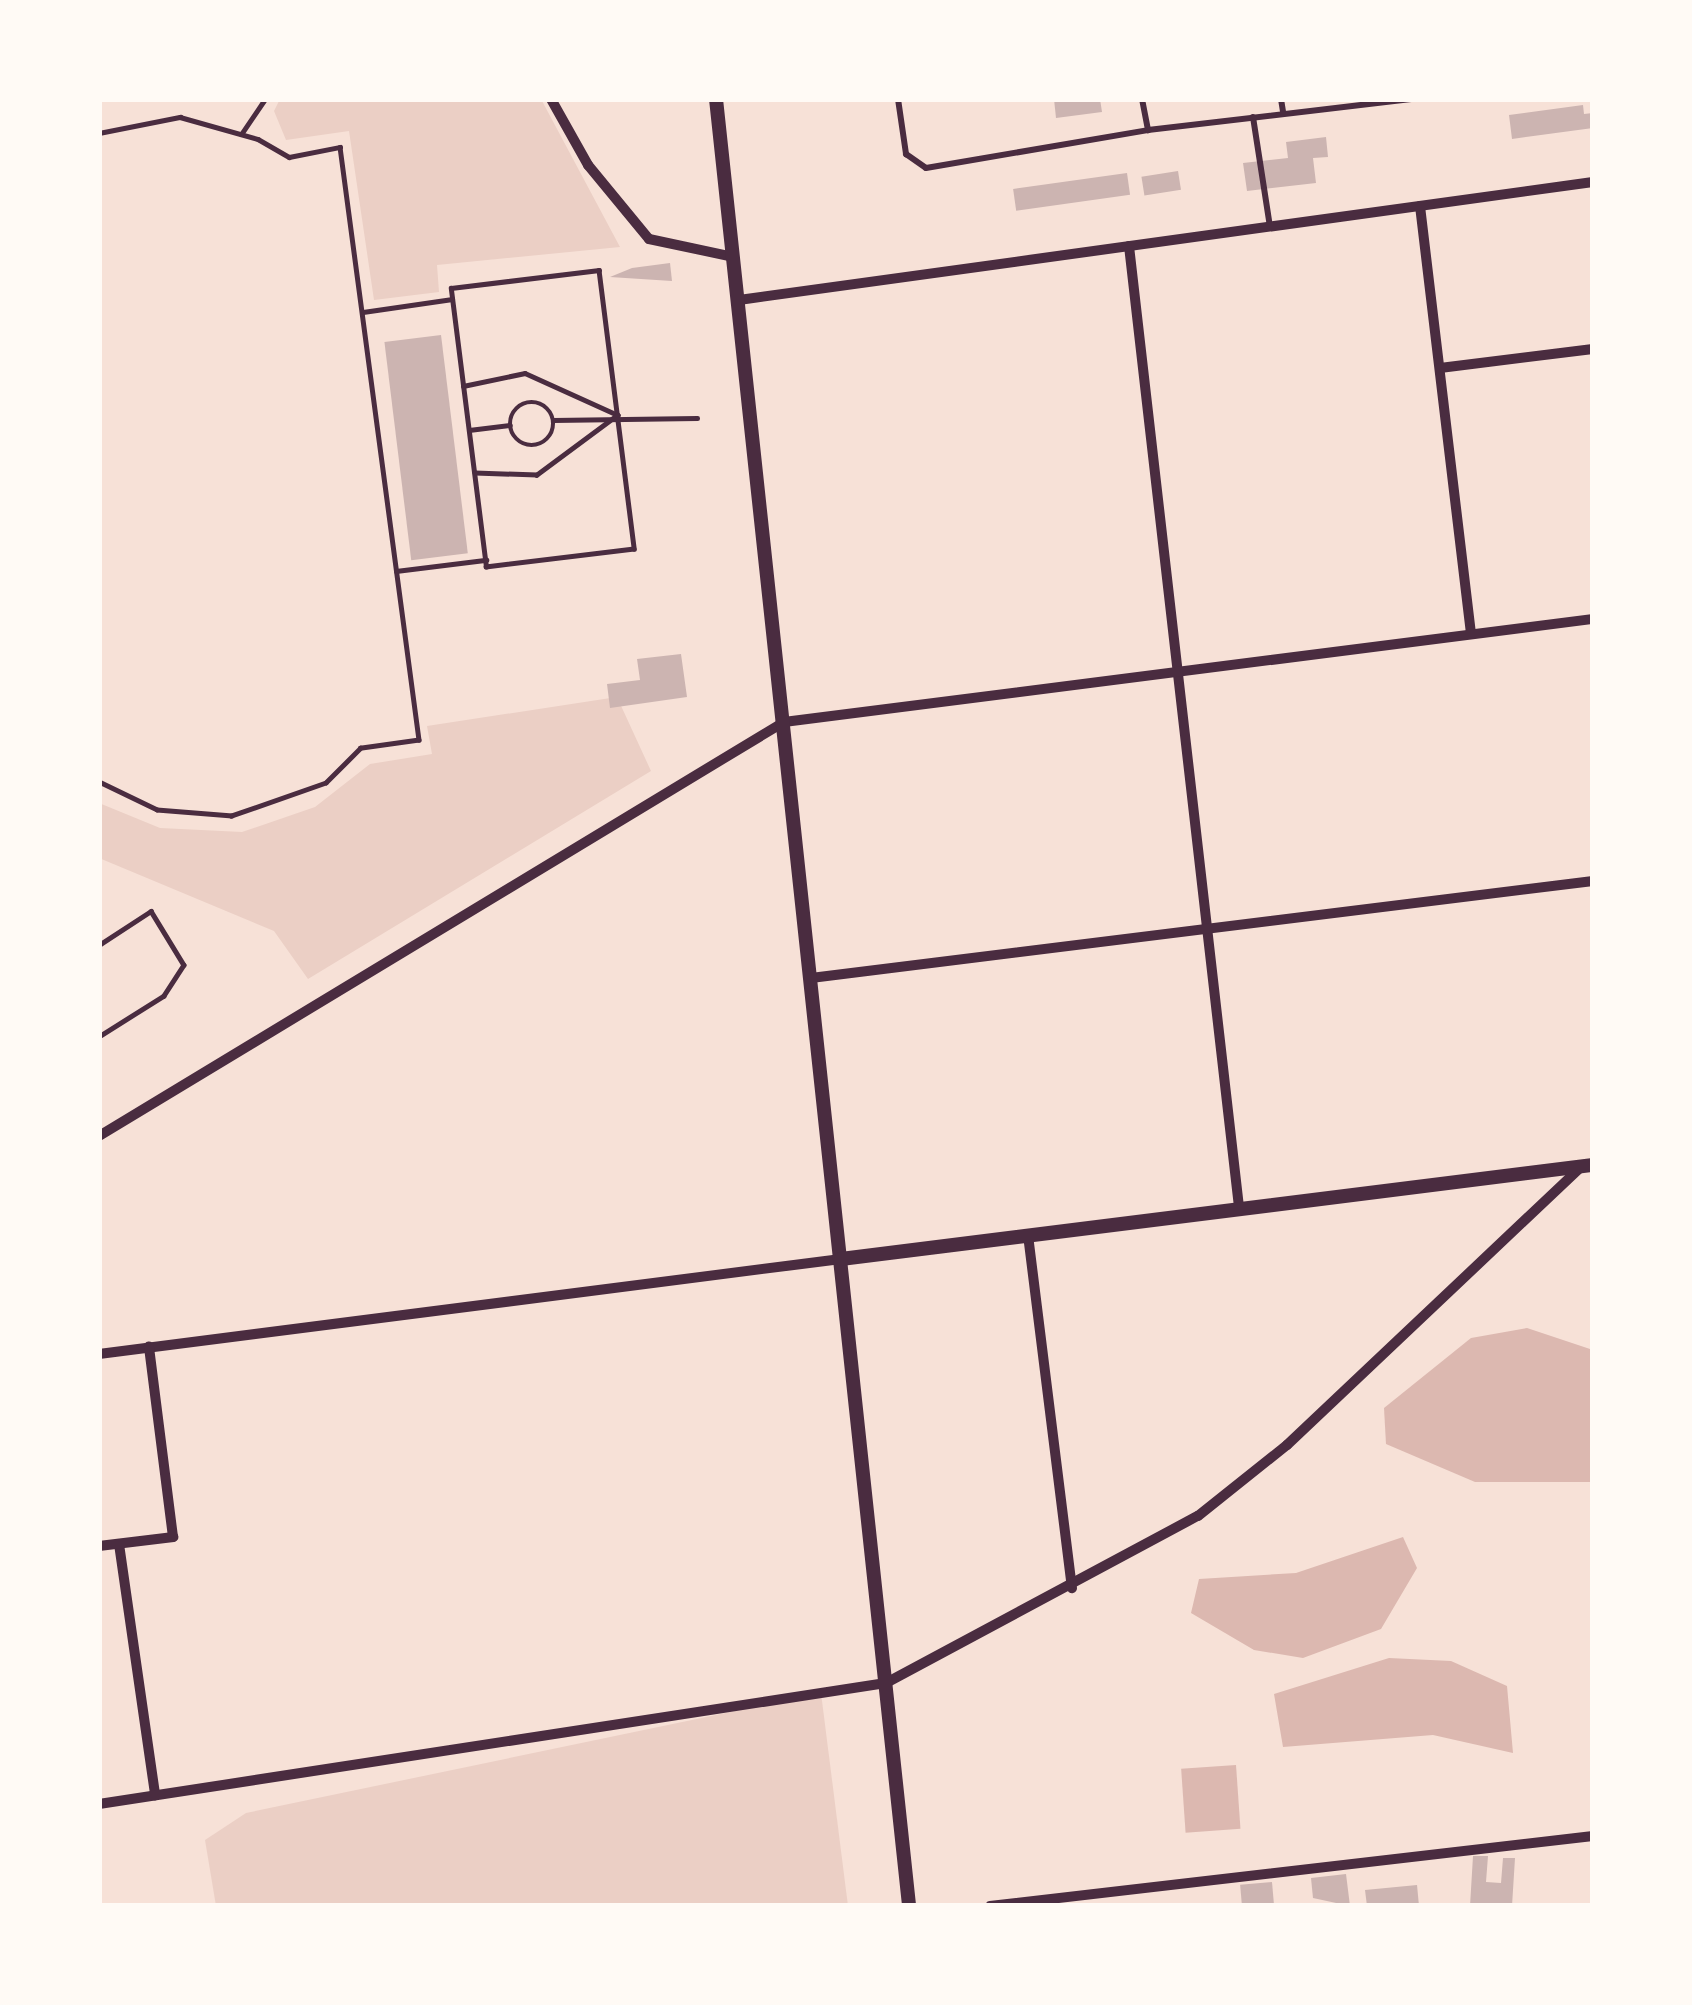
<!DOCTYPE html>
<html>
<head>
<meta charset="utf-8">
<style>
	body { margin:0 }
	#map { position:relative; width:1692px; height:2005px; overflow:hidden; background:#f7e1d7; font-family:Jost,sans-serif }
	div>[style] { position:absolute }
	.green>* { inset:0; background:#ebcfc5 }
	.water>* { inset:0; background:#dcb8b0; transform-origin:0 0 }
	.building>* { inset:0; background:#ccb4b1; transform-origin:0 0 }
	.path>* { height:4.5px; margin:-2.25px; padding:0 2.25px; transform-origin:2.25px; border-radius:2.25px; background:#4a2c40 }
	.path>.ring { margin:-2.25px; padding:0; box-sizing:content-box; background:none; border:4.5px solid #4a2c40; border-radius:50% }
	.service>* { height:6px; margin:-3px; padding:0 3px; transform-origin:3px; border-radius:3px; background:#4a2c40 }
	.minor>* { height:10px; margin:-5px; padding:0 5px; transform-origin:5px; border-radius:5px; background:#4a2c40 }
	.tertiary>* { height:14px; margin:-7px; padding:0 7px; transform-origin:7px; border-radius:7px; background:#4a2c40 }
	span { translate:-50% -50%; white-space:nowrap; text-align:center; line-height:1.15; -webkit-text-stroke:10px #fffaf5; paint-order:stroke }
	.frame { position:absolute; inset:0; border:102px solid #fffaf5; pointer-events:none }
</style>
</head>
<body>
<div id="map">
	<div class="green">
		<div style="clip-path:polygon(280px 99px,541px 99px,620px 247px,437px 265px,439px 292px,374px 300px,349px 131px,286px 140px,274px 111px)"></div>
		<div style="clip-path:polygon(617px 697px,651px 771px,308px 979px,274px 931px,99px 858px,99px 803px,160px 828px,242px 832px,315px 807px,370px 764px,432px 754px,427px 726px)"></div>
		<div style="clip-path:polygon(821px 1693px,848px 1906px,216px 1906px,205px 1840px,246px 1813px)"></div>
	</div>
	<div class="water">
		<div style="clip-path:polygon(1527px 1328px,1593px 1350px,1593px 1482px,1475px 1482px,1386px 1444px,1384px 1408px,1471px 1338px)"></div>
		<div style="clip-path:polygon(1403px 1537px,1417px 1568px,1381px 1629px,1303px 1658px,1254px 1650px,1191px 1613px,1199px 1579px,1296px 1573px)"></div>
		<div style="clip-path:polygon(1389px 1658px,1451px 1661px,1507px 1686px,1513px 1753px,1433px 1735px,1283px 1747px,1274px 1694px)"></div>
		<div style="left:1236px;top:1765px;width:64px;height:55px;rotate:86deg"></div>
	</div>
	<div class="building">
		<div style="clip-path:polygon(1054px 99px,1100px 99px,1102px 112px,1056px 118px)"></div>
		<div style="clip-path:polygon(1583px 105px,1584px 114px,1593px 113px,1593px 128px,1512px 139px,1509px 115px)"></div>
		<div style="clip-path:polygon(1326px 137px,1328px 157px,1313px 158px,1316px 183px,1247px 191px,1243px 163px,1288px 158px,1286px 142px)"></div>
		<div style="left:1178px;top:171px;width:19px;height:37px;rotate:81deg"></div>
		<div style="left:1127px;top:173px;width:22px;height:115px;rotate:82deg"></div>
		<div style="clip-path:polygon(670px 263px,672px 281px,610px 277px,632px 268px)"></div>
		<div style="left:441px;top:335px;width:220px;height:57px;rotate:83deg"></div>
		<div style="clip-path:polygon(681px 654px,687px 697px,610px 708px,607px 684px,640px 680px,637px 659px)"></div>
		<div style="clip-path:polygon(1473px 1856px,1488px 1856px,1486px 1882px,1501px 1883px,1503px 1858px,1515px 1858px,1512px 1906px,1470px 1906px)"></div>
		<div style="clip-path:polygon(1346px 1874px,1350px 1906px,1313px 1898px,1311px 1878px)"></div>
		<div style="left:1272px;top:1882px;width:24px;height:32px;rotate:85deg"></div>
		<div style="clip-path:polygon(1417px 1885px,1419px 1906px,1367px 1906px,1365px 1890px)"></div>
	</div>
	<div class="path">
		<div style="left:99px;top:133px;width:83px;rotate:-11.2deg"></div>
		<div style="left:180px;top:117px;width:81px;rotate:15.8deg"></div>
		<div style="left:258px;top:139px;width:36px;rotate:30deg"></div>
		<div style="left:289px;top:157px;width:52px;rotate:-11.1deg"></div>
		<div style="left:340px;top:147px;width:598px;rotate:82.41deg"></div>
		<div style="left:419px;top:740px;width:59px;rotate:172.1deg"></div>
		<div style="left:361px;top:748px;width:49px;rotate:135deg"></div>
		<div style="left:326px;top:783px;width:100px;rotate:160.7deg"></div>
		<div style="left:232px;top:816px;width:75px;rotate:-175.4deg"></div>
		<div style="left:157px;top:810px;width:64px;rotate:-154.2deg"></div>
		<div style="left:242px;top:133px;width:41px;rotate:-55.9deg"></div>
		<div style="left:599px;top:270px;width:281px;rotate:82.8deg"></div>
		<div style="left:634px;top:549px;width:149px;rotate:173.1deg"></div>
		<div style="left:486px;top:567px;width:281px;rotate:-97.2deg"></div>
		<div style="left:451px;top:288px;width:149px;rotate:-6.9deg"></div>
		<div style="left:363px;top:312px;width:90px;rotate:-8.3deg"></div>
		<div style="left:463px;top:386px;width:63px;rotate:-11.8deg"></div>
		<div style="left:525px;top:373px;width:102px;rotate:24.3deg"></div>
		<div style="left:618px;top:415px;width:101px;rotate:143.5deg"></div>
		<div style="left:537px;top:475px;width:62px;rotate:-178.2deg"></div>
		<div class="ring" style="left:510px;top:402px;width:39.5px;height:39.5px"></div>
		<div style="left:553px;top:420px;width:144px;rotate:-0.8deg"></div>
		<div style="left:469px;top:430px;width:41px;rotate:-7deg"></div>
		<div style="left:396px;top:571px;width:91px;rotate:-7deg"></div>
		<div style="left:99px;top:945px;width:62px;rotate:-33.2deg"></div>
		<div style="left:151px;top:911px;width:63px;rotate:58.6deg"></div>
		<div style="left:184px;top:965px;width:37px;rotate:123deg"></div>
		<div style="left:164px;top:996px;width:77px;rotate:147.8deg"></div>
	</div>
	<div class="service">
		<div style="left:898px;top:99px;width:56px;rotate:81.7deg"></div>
		<div style="left:906px;top:154px;width:24px;rotate:35deg"></div>
		<div style="left:926px;top:168px;width:225px;rotate:-9.7deg"></div>
		<div style="left:1148px;top:130px;width:265px;rotate:-6.7deg"></div>
		<div style="left:1142px;top:99px;width:32px;rotate:79deg"></div>
		<div style="left:1281px;top:99px;width:13px;rotate:81deg"></div>
		<div style="left:1253px;top:117px;width:111px;rotate:81.2deg"></div>
	</div>
	<div class="minor">
		<div style="left:551px;top:99px;width:76px;rotate:60.7deg"></div>
		<div style="left:588px;top:165px;width:96px;rotate:50.5deg"></div>
		<div style="left:649px;top:239px;width:87px;rotate:12deg"></div>
		<div style="left:1420px;top:206px;width:431px;rotate:83.2deg"></div>
		<div style="left:1129px;top:246px;width:967px;rotate:83.47deg"></div>
		<div style="left:739px;top:300px;width:862px;rotate:-7.87deg"></div>
		<div style="left:1440px;top:368px;width:154px;rotate:-7.1deg"></div>
		<div style="left:811px;top:978px;width:788px;rotate:-7.07deg"></div>
		<div style="left:99px;top:1136px;width:800px;rotate:-31.15deg"></div>
		<div style="left:784px;top:722px;width:816px;rotate:-7.26deg"></div>
		<div style="left:1028px;top:1235px;width:356px;rotate:82.9deg"></div>
		<div style="left:99px;top:1354px;width:748px;rotate:-7.3deg"></div>
		<div style="left:119px;top:1544px;width:254px;rotate:81.8deg"></div>
		<div style="left:99px;top:1546px;width:75px;rotate:-6.9deg"></div>
		<div style="left:173px;top:1537px;width:192px;rotate:-97.2deg"></div>
		<div style="left:99px;top:1804px;width:796px;rotate:-8.74deg"></div>
		<div style="left:886px;top:1683px;width:354px;rotate:-28.2deg"></div>
		<div style="left:1198px;top:1516px;width:114px;rotate:-38.6deg"></div>
		<div style="left:1287px;top:1445px;width:403px;rotate:-43.4deg"></div>
		<div style="left:990px;top:1906px;width:607px;rotate:-6.62deg"></div>
	</div>
	<div class="tertiary">
		<div style="left:716px;top:99px;width:1817px;rotate:83.9deg"></div>
		<div style="left:841px;top:1259px;width:758px;rotate:-7.13deg"></div>
	</div>
	<div class="frame"></div>
</div>
</body>
</html>
